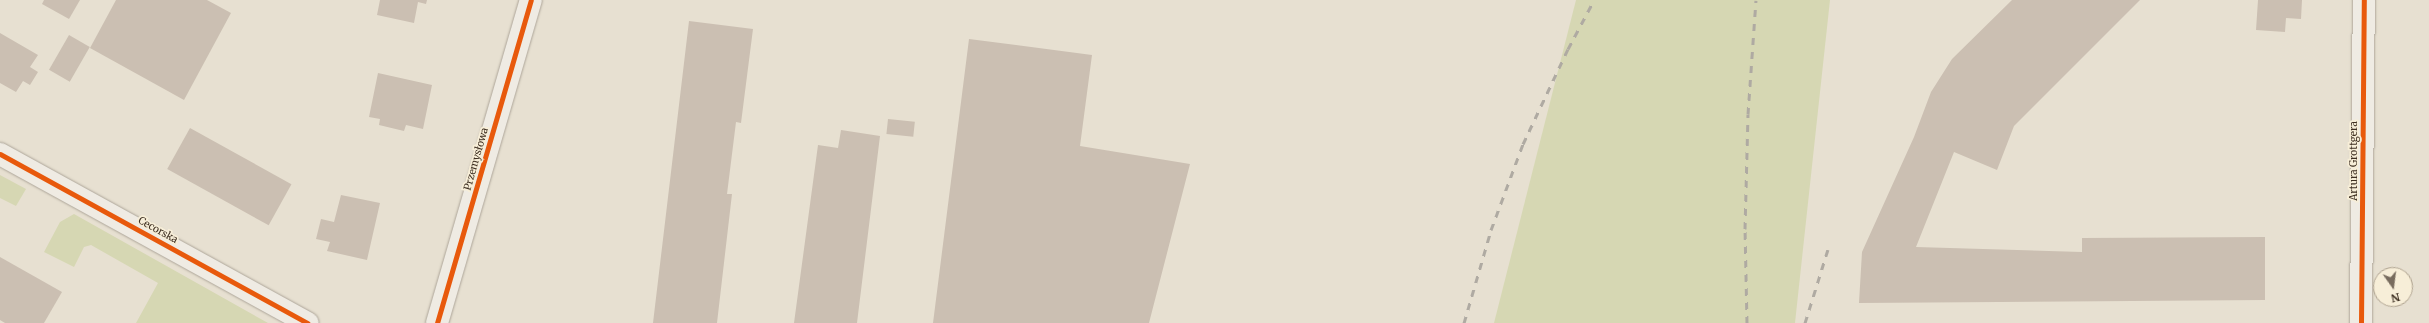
<!DOCTYPE html>
<html>
<head>
<meta charset="utf-8">
<style>
	body { margin:0 }
	#map { position:relative; width:2429px; height:323px; overflow:hidden; background:#e7e0d1; font-family:Merriweather,serif }
	div>[style] { position:absolute }
	.green>* { inset:0; background:#d6d7b3 }
	.building>* { inset:0; background:#cbbfb2; transform-origin:0 0 }
	.roads { filter:drop-shadow(0 0 1px #ada599) drop-shadow(0 0 1px #ada599) }
	.street>* { height:22px; margin:-11px; padding:0 11px; transform-origin:11px; border-radius:11px; background:#efebe3 }
	.rail>* { height:3px; margin-top:-1.5px; transform-origin:0; background:repeating-linear-gradient(90deg,#afaaa2 0 7px,transparent 0 14px) }
	.cycleway>* { height:5px; margin:-2.5px; padding:0 2.5px; transform-origin:2.5px; border-radius:2.5px; background:#e8590c }
	span { translate:-50% -50%; white-space:nowrap; text-align:center; line-height:1.15; -webkit-text-stroke:3.5px #f7eed8; paint-order:stroke }
	.street-label { font-size:10px; color:#3d2e20 }
	.north { position:absolute; left:2373px; top:267px; width:40px; height:40px; box-sizing:border-box; background:#f7eed8; border:1px solid #ada18e; border-radius:50%; rotate:166deg; font-size:11px; font-weight:700; line-height:16px; text-align:center; color:#3d2e20 }
	.north::after { content:''; display:block; margin:auto; width:14px; height:18px; background:#786c5e; clip-path:polygon(50% 0,100% 100%,50% 72%,0 100%) }
</style>
</head>
<body>
<div id="map">
	<div class="green">
		<div style="clip-path:polygon(1576px 0,1830px 0,1795px 323px,1494px 323px)"></div>
		<div style="clip-path:polygon(0 175px,26px 189px,16px 206px,0 198px)"></div>
		<div style="clip-path:polygon(74px 214px,268px 323px,136px 323px,158px 283px,91px 245px,84px 247px,74px 267px,44px 252px,60px 222px)"></div>
	</div>
	<div class="building">
		<div style="clip-path:polygon(44px 0,80px 0,69px 19px,42px 4px)"></div>
		<div style="clip-path:polygon(116px 0,207px 0,231px 13px,184px 100px,90px 48px)"></div>
		<div style="clip-path:polygon(380px 0,427px 0,426px 4px,418px 2px,414px 23px,377px 15px)"></div>
		<div style="clip-path:polygon(2012px 0,2140px 0,2014px 126px,1997px 170px,1954px 152px,1916px 247px,2082px 252px,2082px 238px,2265px 237px,2265px 300px,1859px 303px,1862px 252px,1914px 137px,1931px 92px,1952px 59px)"></div>
		<div style="clip-path:polygon(2258px 0,2302px 0,2301px 19px,2286px 18px,2285px 32px,2256px 30px)"></div>
		<div style="clip-path:polygon(689px 21px,753px 29px,741px 123px,736px 122px,727px 194px,732px 194px,717px 323px,653px 323px)"></div>
		<div style="clip-path:polygon(0 33px,38px 55px,30px 67px,38px 72px,30px 85px,23px 81px,16px 92px,0 83px)"></div>
		<div style="left:69px;top:35px;width:24px;height:40px;rotate:30deg"></div>
		<div style="clip-path:polygon(969px 39px,1092px 55px,1080px 146px,1190px 164px,1149px 323px,933px 323px)"></div>
		<div style="clip-path:polygon(378px 73px,432px 85px,423px 129px,406px 125px,404px 131px,379px 125px,380px 119px,369px 117px)"></div>
		<div style="left:888px;top:119px;width:27px;height:15px;rotate:6deg"></div>
		<div style="left:190px;top:128px;width:116px;height:47px;rotate:29deg"></div>
		<div style="clip-path:polygon(841px 130px,880px 136px,857px 323px,794px 323px,818px 145px,838px 148px)"></div>
		<div style="clip-path:polygon(341px 195px,380px 203px,367px 260px,327px 251px,330px 242px,316px 239px,321px 219px,334px 222px)"></div>
		<div style="clip-path:polygon(0 257px,62px 292px,44px 323px,5px 323px,0 320px)"></div>
	</div>
	<div class="roads">
		<div class="street">
			<div style="left:0;top:154px;width:351px;rotate:28.8deg"></div>
			<div style="left:437px;top:323px;width:336px;rotate:-73.8deg"></div>
			<div style="left:2361px;top:323px;width:323px;rotate:-89.5deg"></div>
		</div>
	</div>
	<div class="rail">
		<div style="left:1464px;top:323px;width:97px;rotate:-73.8deg"></div>
		<div style="left:1491px;top:230px;width:92px;rotate:-69.6deg"></div>
		<div style="left:1523px;top:144px;width:105px;rotate:-64.7deg"></div>
		<div style="left:1568px;top:49px;width:55px;rotate:-62deg"></div>
		<div style="left:1747px;top:323px;width:94px;rotate:-91.2deg"></div>
		<div style="left:1745px;top:229px;width:115px;rotate:-88.5deg"></div>
		<div style="left:1748px;top:114px;width:114px;rotate:-86deg"></div>
		<div style="left:1805px;top:323px;width:77px;rotate:-72.7deg"></div>
	</div>
	<div class="cycleway">
		<div style="left:0;top:154px;width:351px;rotate:28.8deg"></div>
		<div style="left:437px;top:323px;width:336px;rotate:-73.8deg"></div>
		<div style="left:2361px;top:323px;width:323px;rotate:-89.5deg"></div>
	</div>
	<div class="street-label">
		<span style="left:476px;top:159px;rotate:-74deg">Przemysłowa</span>
		<span style="left:2354px;top:161px;rotate:-90deg">Artura Grottgera</span>
		<span style="left:158px;top:230px;rotate:29deg">Cecorska</span>
	</div>
	<div class="north">N</div>
</div>
</body>
</html>
